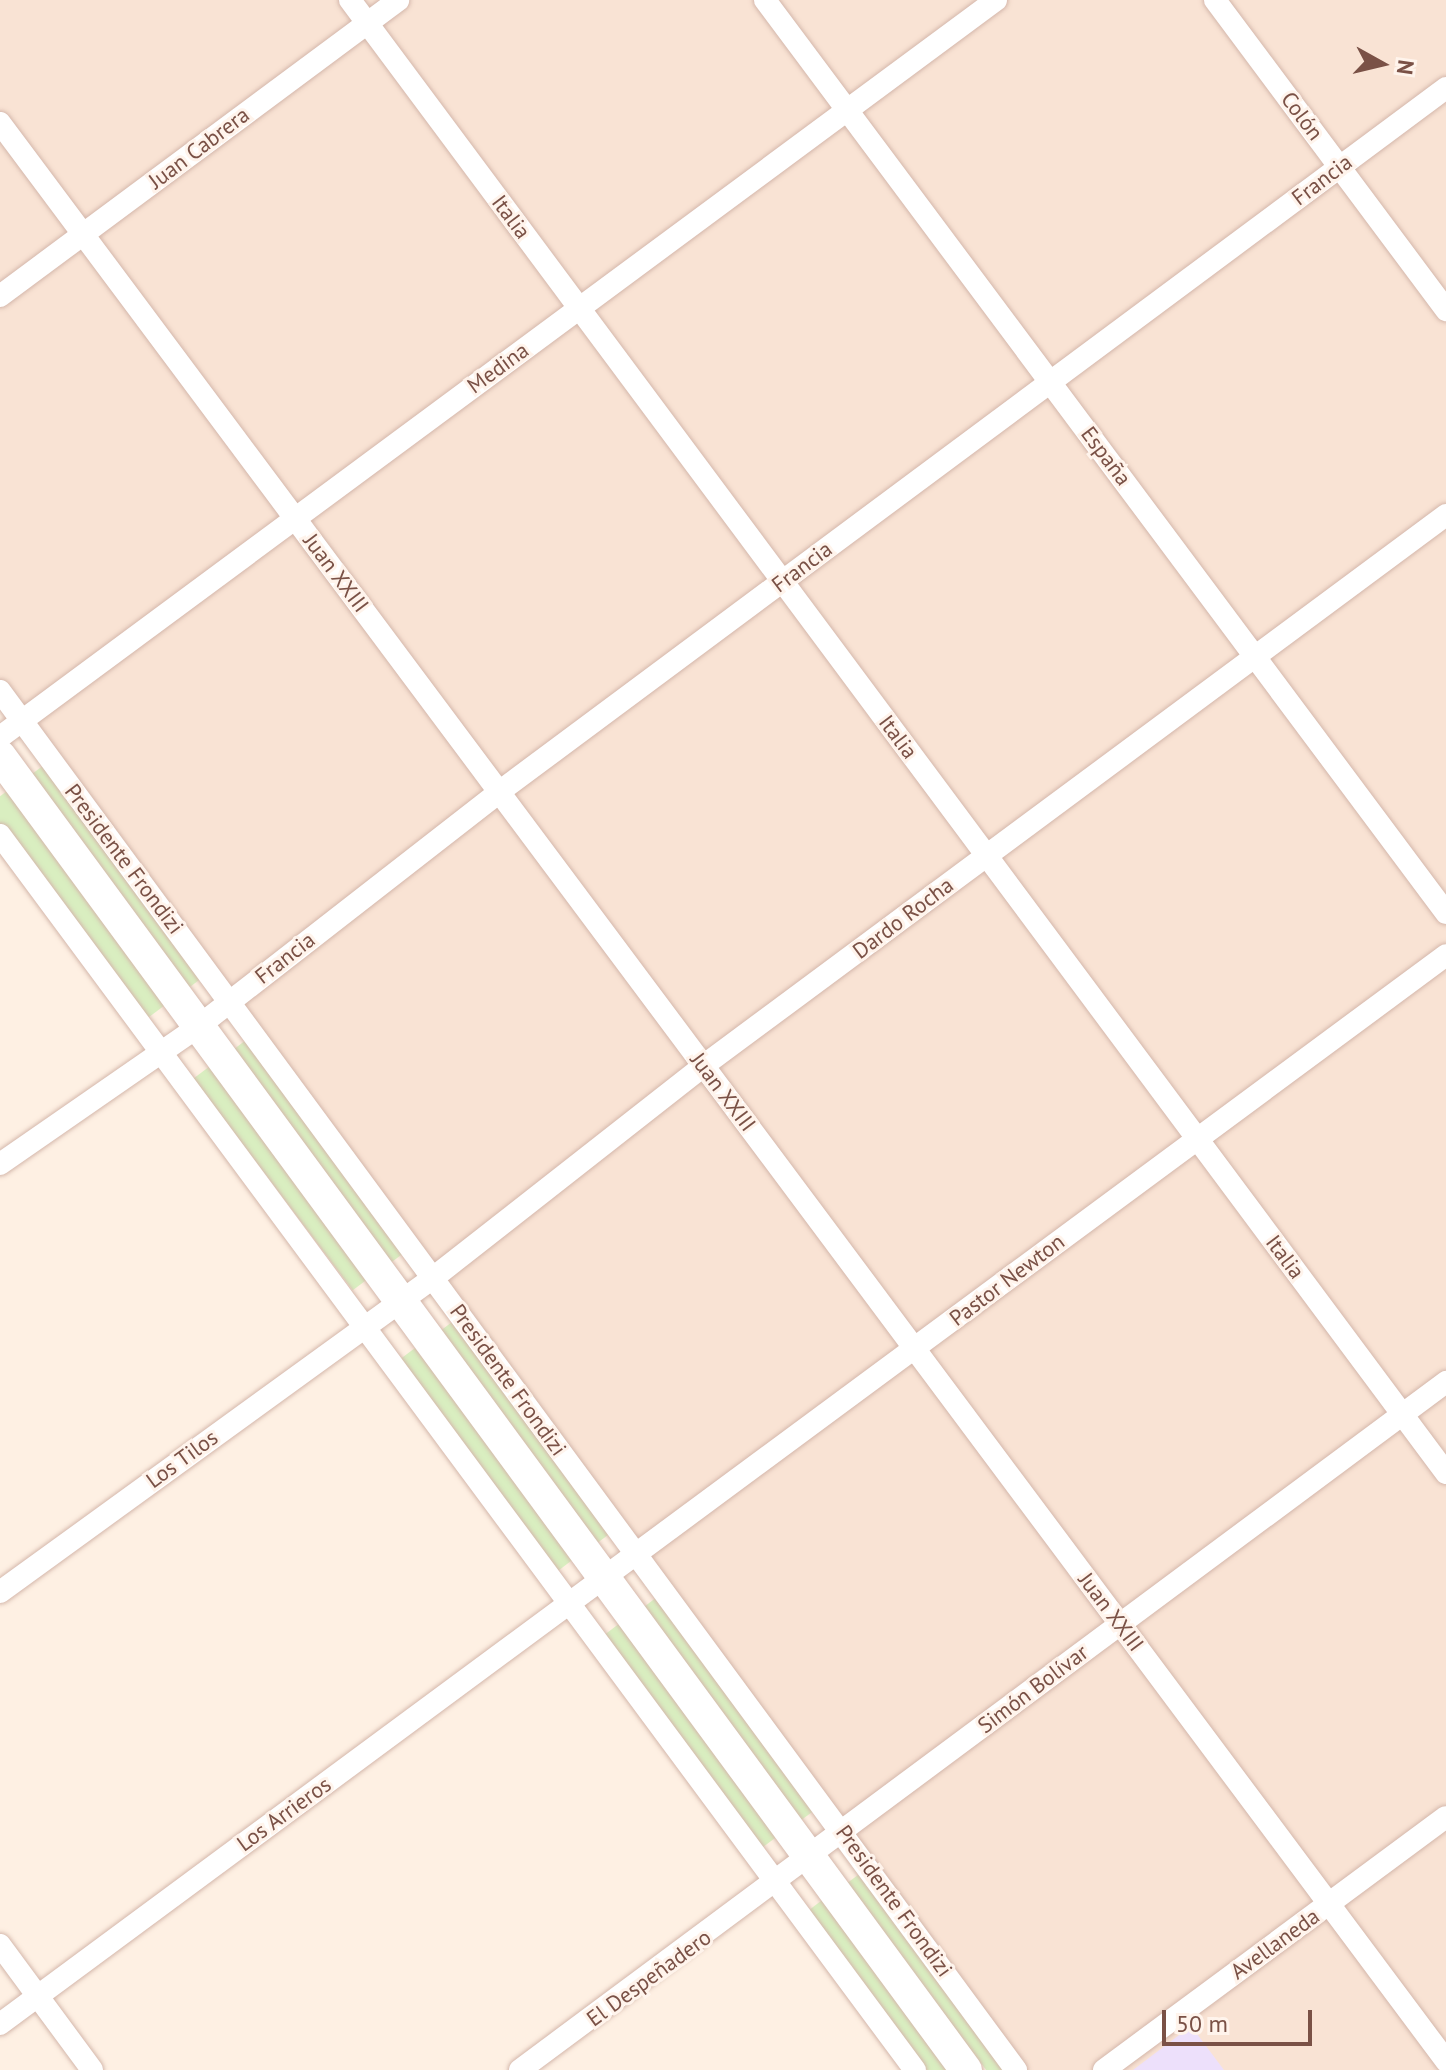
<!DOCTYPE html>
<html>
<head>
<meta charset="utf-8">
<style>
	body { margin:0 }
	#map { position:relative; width:1446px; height:2070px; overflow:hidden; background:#fef0e3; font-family:"PT Sans",sans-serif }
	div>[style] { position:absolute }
	.residential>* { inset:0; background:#f9e3d4 }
	.education>* { inset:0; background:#ede0fb }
	.green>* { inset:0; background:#d9eec0; transform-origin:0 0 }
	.roads { filter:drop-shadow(0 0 2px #d4b7ab) drop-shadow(0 0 2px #d4b7ab) }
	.street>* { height:22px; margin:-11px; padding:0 11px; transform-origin:11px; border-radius:11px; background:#fff }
	.secondary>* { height:32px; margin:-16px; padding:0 16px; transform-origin:16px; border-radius:16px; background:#fff }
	span { translate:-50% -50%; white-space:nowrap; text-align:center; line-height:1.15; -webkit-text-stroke:6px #fff4ec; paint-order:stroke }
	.street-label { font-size:22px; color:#7a5146 }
	.north { position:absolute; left:1342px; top:24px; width:80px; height:80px; -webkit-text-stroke:6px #fff4ec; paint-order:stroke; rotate:98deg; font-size:22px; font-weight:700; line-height:32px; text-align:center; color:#7a5146 }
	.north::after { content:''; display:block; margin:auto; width:28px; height:36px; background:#7a5146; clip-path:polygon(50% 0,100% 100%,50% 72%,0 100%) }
	.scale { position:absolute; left:1162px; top:2010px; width:150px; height:36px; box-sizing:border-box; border:4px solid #7a5146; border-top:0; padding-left:10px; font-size:24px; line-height:28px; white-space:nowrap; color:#7a5146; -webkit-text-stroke:6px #fff4ec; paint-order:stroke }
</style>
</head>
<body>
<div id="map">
	<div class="residential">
		<div style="clip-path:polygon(0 0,1446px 0,1446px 2070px,1016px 2070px,0 691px)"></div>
	</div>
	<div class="education">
		<div style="clip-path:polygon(1191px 2026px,1224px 2070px,1133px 2070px)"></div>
	</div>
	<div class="green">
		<div style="left:44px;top:765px;width:265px;height:20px;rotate:53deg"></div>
		<div style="left:7px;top:791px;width:266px;height:26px;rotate:53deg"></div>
		<div style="left:246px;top:1040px;width:265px;height:21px;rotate:53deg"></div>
		<div style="left:210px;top:1066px;width:265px;height:21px;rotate:53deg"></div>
		<div style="left:452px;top:1322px;width:264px;height:21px;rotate:53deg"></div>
		<div style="left:415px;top:1348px;width:264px;height:20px;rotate:53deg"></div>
		<div style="left:657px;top:1597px;width:265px;height:21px;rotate:53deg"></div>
		<div style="left:620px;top:1623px;width:265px;height:21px;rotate:53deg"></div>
		<div style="left:862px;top:1872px;width:247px;height:20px;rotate:53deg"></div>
		<div style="clip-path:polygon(825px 1898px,954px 2070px,927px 2070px,809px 1910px)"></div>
	</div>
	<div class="roads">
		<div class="street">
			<div style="left:350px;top:0;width:1836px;rotate:53.35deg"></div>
			<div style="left:765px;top:0;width:1139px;rotate:53.28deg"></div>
			<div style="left:1215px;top:0;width:387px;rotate:53.3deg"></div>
			<div style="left:0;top:123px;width:2418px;rotate:53.27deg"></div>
			<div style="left:0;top:296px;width:496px;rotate:-36.6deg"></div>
			<div style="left:0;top:691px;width:1713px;rotate:53.62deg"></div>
			<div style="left:0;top:737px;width:1239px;rotate:-36.5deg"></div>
			<div style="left:0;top:835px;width:1537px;rotate:53.47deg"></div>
			<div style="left:0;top:1164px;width:237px;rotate:-34.7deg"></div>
			<div style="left:195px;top:1029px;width:385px;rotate:-37.9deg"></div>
			<div style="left:499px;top:792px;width:1180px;rotate:-36.63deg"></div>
			<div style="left:0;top:1592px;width:535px;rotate:-35.95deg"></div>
			<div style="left:433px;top:1278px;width:343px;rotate:-38.1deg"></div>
			<div style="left:703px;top:1066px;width:925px;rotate:-36.56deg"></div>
			<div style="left:0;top:1945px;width:155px;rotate:53.6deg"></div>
			<div style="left:0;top:2024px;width:1798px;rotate:-36.47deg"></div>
			<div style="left:520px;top:2070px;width:1154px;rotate:-36.61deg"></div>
			<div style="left:1104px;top:2070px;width:425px;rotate:-36.5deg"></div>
		</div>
		<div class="secondary">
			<div style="left:0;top:756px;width:1631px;rotate:53.68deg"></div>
		</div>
	</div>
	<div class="street-label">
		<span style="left:1302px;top:116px;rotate:53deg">Colón</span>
		<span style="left:199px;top:148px;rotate:-37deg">Juan Cabrera</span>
		<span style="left:1322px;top:180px;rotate:-37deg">Francia</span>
		<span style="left:511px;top:217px;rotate:53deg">Italia</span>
		<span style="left:498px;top:368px;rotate:-36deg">Medina</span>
		<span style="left:1106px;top:456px;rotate:53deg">España</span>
		<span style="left:802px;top:567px;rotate:-37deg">Francia</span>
		<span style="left:336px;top:573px;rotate:53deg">Juan XXIII</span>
		<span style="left:898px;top:737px;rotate:53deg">Italia</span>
		<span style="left:124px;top:859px;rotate:53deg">Presidente Frondizi</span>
		<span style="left:903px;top:918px;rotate:-37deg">Dardo Rocha</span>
		<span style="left:285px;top:958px;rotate:-38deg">Francia</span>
		<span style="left:723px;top:1092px;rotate:53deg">Juan XXIII</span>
		<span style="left:1285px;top:1257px;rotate:53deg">Italia</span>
		<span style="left:1007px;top:1280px;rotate:-37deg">Pastor Newton</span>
		<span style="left:508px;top:1380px;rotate:54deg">Presidente Frondizi</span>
		<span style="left:182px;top:1459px;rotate:-36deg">Los Tilos</span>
		<span style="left:1111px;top:1612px;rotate:53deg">Juan XXIII</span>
		<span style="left:1033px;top:1689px;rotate:-37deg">Simón Bolívar</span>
		<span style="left:284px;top:1814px;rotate:-36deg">Los Arrieros</span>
		<span style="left:894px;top:1901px;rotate:54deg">Presidente Frondizi</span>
		<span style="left:1275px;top:1944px;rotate:-36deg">Avellaneda</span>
		<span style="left:649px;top:1978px;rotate:-36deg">El Despeñadero</span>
	</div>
	<div class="north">N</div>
	<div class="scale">50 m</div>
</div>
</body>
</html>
